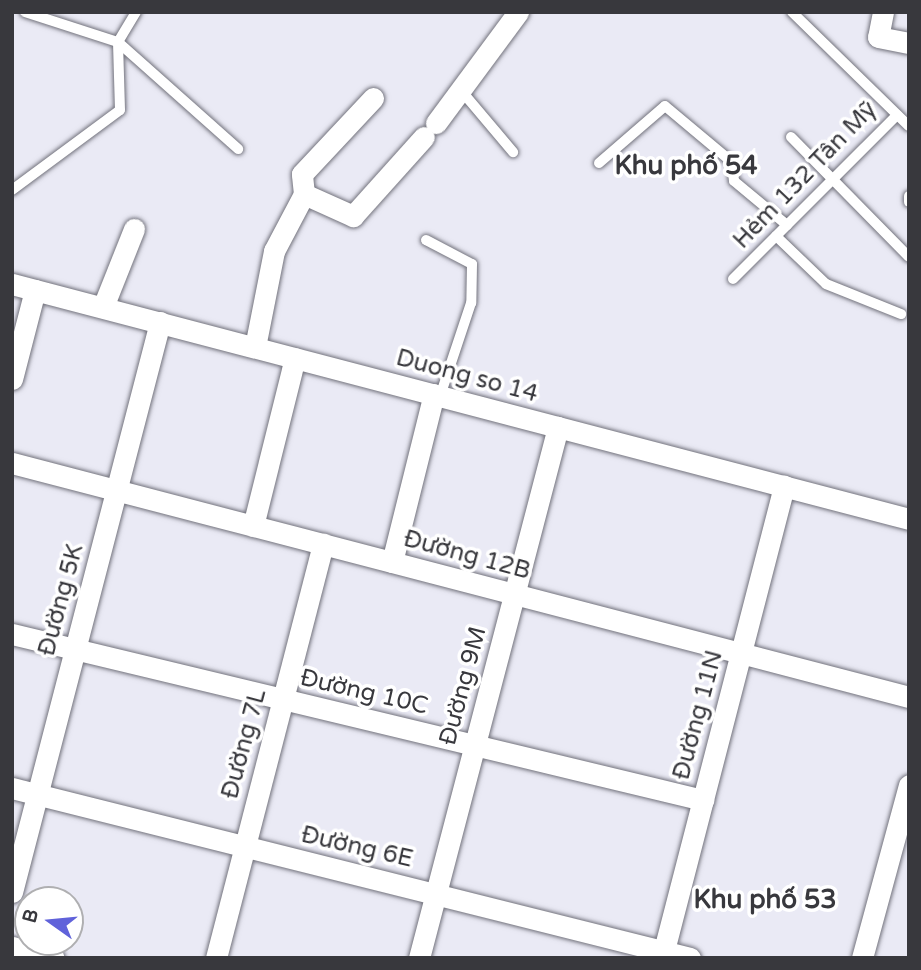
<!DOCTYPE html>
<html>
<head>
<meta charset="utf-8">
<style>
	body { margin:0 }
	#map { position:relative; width:921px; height:970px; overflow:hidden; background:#eaeaf5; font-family:"Varela Round",sans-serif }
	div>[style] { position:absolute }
	.roads { filter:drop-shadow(0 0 2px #72727c) drop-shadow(0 0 2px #72727c) }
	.lane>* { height:10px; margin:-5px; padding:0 5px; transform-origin:5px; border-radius:5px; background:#fff }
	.street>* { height:21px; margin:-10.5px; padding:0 10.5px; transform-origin:10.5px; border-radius:10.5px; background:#fff }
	span { translate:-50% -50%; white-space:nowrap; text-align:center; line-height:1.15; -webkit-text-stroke:7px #fff; paint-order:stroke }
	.street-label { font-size:24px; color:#38383d }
	.neighbourhood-label { font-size:26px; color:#38383d; font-weight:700 }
	.frame { position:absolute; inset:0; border:14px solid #38383d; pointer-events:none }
	.north { position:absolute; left:14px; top:886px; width:70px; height:70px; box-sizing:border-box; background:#fff; border:2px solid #afafb1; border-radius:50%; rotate:285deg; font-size:19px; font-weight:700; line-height:28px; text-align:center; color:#38383d }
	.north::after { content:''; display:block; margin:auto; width:24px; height:32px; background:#6062da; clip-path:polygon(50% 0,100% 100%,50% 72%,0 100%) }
</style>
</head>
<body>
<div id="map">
	<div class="roads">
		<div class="lane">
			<div style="left:25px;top:12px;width:98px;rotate:17.9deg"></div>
			<div style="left:118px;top:42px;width:161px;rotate:41.7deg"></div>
			<div style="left:792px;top:12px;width:163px;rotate:44.3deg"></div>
			<div style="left:118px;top:42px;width:35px;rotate:-59deg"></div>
			<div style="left:459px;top:88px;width:84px;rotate:49.8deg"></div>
			<div style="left:791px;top:137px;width:168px;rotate:45.5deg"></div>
			<div style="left:599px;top:163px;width:87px;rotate:-40.8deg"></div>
			<div style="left:665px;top:106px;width:87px;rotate:39.9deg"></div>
			<div style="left:732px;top:162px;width:19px;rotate:84deg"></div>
			<div style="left:734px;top:181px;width:69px;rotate:39.7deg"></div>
			<div style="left:12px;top:190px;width:134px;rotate:-36.5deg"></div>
			<div style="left:120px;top:110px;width:68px;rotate:-91.7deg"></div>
			<div style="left:909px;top:196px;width:6px;rotate:90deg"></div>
			<div style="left:776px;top:236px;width:69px;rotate:43.8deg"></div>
			<div style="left:826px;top:284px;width:81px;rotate:21.8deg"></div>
			<div style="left:426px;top:240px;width:52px;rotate:27.6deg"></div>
			<div style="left:472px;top:264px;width:39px;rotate:91deg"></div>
			<div style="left:471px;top:303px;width:98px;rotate:108.4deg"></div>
			<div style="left:733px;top:279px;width:232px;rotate:-45deg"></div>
		</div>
		<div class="street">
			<div style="left:883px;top:12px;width:25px;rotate:101deg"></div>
			<div style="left:878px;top:37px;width:32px;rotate:11deg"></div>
			<div style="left:436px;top:123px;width:138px;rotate:-53.5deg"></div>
			<div style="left:304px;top:194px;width:20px;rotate:-96deg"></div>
			<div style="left:302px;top:174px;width:104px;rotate:-46.9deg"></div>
			<div style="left:12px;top:284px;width:927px;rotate:14.68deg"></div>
			<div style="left:103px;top:307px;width:84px;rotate:-68.3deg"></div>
			<div style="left:255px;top:347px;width:98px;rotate:-78.8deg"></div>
			<div style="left:274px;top:251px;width:64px;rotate:-62.2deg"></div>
			<div style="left:304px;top:194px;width:54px;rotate:24.2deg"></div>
			<div style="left:353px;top:216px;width:106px;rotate:-48.1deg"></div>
			<div style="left:12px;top:379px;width:92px;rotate:-75.5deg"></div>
			<div style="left:12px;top:463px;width:927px;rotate:14.62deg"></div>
			<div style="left:253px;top:526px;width:173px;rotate:-76deg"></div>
			<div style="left:392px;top:562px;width:173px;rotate:-76deg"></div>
			<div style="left:12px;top:634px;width:711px;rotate:13.51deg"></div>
			<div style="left:12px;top:788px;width:699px;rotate:14.08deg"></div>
			<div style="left:12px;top:892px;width:589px;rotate:-75.44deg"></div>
			<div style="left:12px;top:947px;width:43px;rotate:14.7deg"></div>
			<div style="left:216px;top:958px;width:428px;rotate:-75.5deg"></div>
			<div style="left:419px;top:958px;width:549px;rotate:-75.33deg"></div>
			<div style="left:662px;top:958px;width:488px;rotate:-75.5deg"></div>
			<div style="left:862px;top:958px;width:179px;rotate:-74.8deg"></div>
		</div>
	</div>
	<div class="street-label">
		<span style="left:805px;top:175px;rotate:-46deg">Hẻm 132 Tân Mỹ</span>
		<span style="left:467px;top:376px;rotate:15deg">Duong so 14</span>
		<span style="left:467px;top:555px;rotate:15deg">Đường 12B</span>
		<span style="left:61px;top:600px;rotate:-75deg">Đường 5K</span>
		<span style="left:463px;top:686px;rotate:-75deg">Đường 9M</span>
		<span style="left:364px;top:692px;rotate:13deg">Đường 10C</span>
		<span style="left:698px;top:715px;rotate:-75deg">Đường 11N</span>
		<span style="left:244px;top:744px;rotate:-75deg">Đường 7L</span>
		<span style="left:357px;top:847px;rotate:13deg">Đường 6E</span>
	</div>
	<div class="neighbourhood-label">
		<span style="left:686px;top:166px">Khu phố 54</span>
		<span style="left:765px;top:900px">Khu phố 53</span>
	</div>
	<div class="frame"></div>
	<div class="north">B</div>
</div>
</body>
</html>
